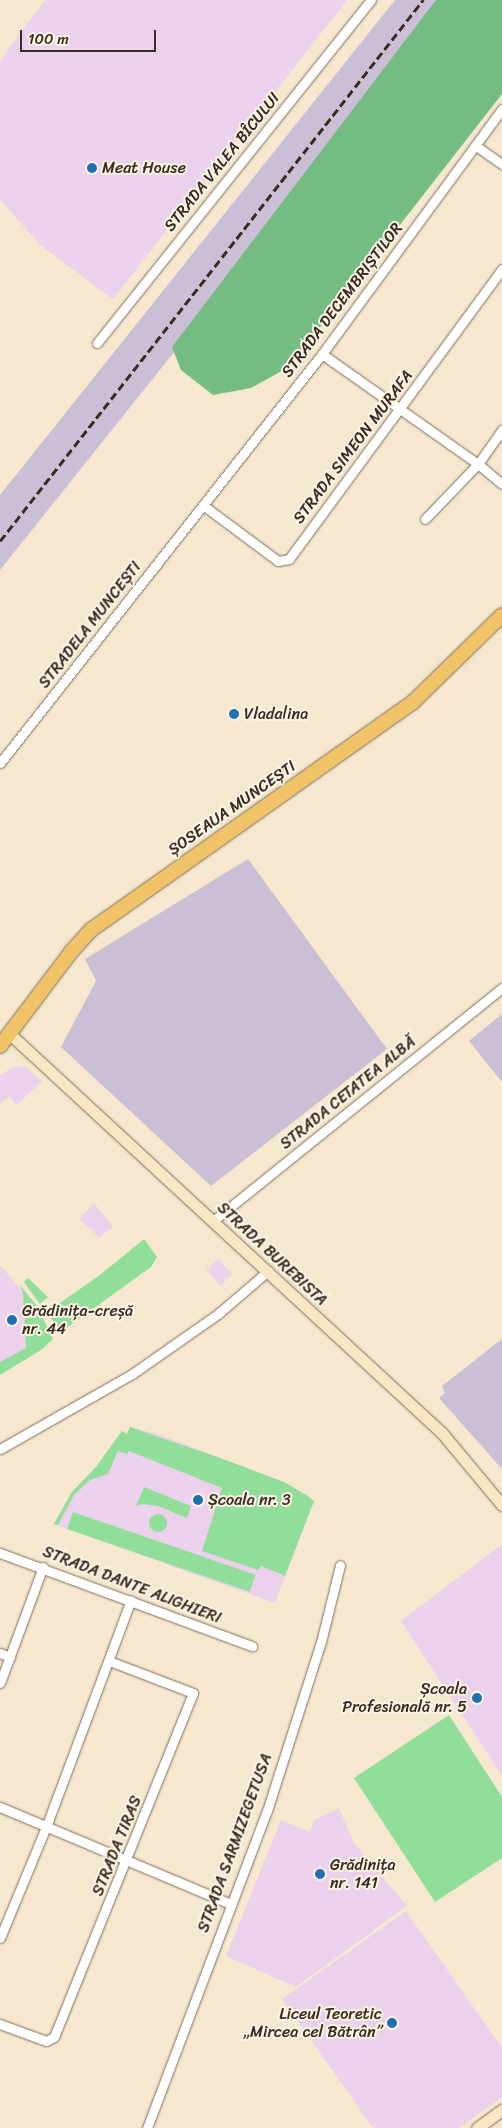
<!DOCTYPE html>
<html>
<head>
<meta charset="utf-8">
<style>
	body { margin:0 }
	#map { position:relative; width:502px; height:2128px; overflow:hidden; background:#f5e8cf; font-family:Sriracha,sans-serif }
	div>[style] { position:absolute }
	.built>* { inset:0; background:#ebd1eb; transform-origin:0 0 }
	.industrial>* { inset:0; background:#cbbfd5 }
	.green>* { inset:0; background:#91dd9a; transform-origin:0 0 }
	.round { border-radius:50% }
	.forest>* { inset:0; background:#74bc82 }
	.roads { filter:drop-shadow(0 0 1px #7c6c5c) drop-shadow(0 0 1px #7c6c5c) }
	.minor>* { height:9px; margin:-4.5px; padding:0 4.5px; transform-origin:4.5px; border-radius:4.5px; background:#fff }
	.secondary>* { height:11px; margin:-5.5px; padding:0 5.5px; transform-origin:5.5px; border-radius:5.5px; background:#f9e7c3 }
	.primary>* { height:14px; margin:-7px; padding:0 7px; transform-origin:7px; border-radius:7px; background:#f0c369 }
	.rail>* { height:2.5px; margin-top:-1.25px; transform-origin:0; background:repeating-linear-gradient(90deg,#3b2a1e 0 8px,transparent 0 12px) }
	.dots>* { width:14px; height:14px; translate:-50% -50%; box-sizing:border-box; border:2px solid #fcf5e5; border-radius:50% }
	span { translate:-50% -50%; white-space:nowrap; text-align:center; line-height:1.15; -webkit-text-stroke:4px #fcf5e5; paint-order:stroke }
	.street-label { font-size:16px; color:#3b2a1e }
	.poi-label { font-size:16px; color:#3b2a1e }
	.left { translate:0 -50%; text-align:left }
	.right { translate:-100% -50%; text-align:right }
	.scale { position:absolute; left:20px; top:30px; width:136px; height:22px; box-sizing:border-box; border:2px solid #3b2a1e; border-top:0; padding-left:6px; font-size:15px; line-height:18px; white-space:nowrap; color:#3b2a1e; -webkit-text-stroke:4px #fcf5e5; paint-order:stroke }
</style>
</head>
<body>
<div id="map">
	<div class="built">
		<div style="clip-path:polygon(45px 0,347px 0,113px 299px,40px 245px,0 199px,0 61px)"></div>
		<div style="clip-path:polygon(15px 1066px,26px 1067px,42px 1081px,16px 1106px,10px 1096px,0 1104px,0 1075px)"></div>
		<div style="clip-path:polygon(94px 1203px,113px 1227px,99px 1237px,79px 1219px)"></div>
		<div style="left:218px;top:1259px;width:21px;height:16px;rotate:47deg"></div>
		<div style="clip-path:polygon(0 1265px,23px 1292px,26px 1348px,0 1362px)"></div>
		<div style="clip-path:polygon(130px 1427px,160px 1435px,283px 1482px,314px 1501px,275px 1603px,54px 1524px,72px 1492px,96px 1467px,122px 1431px,127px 1434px)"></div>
		<div style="clip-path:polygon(501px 1545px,502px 1546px,502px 1776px,401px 1621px)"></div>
		<div style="clip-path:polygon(339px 1808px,354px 1843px,407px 1906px,296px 1987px,226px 1956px,281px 1820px,310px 1832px,314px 1820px)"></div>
		<div style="clip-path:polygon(406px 1911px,502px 2048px,502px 2097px,459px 2128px,373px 2128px,282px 1999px)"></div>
	</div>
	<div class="industrial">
		<div style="clip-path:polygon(395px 0,448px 0,326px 162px,0 570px,0 495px)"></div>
		<div style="clip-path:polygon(248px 859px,387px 1049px,211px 1186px,61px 1047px,96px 981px,85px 959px)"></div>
		<div style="clip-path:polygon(502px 1014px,502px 1082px,469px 1041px)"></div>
		<div style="clip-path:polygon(502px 1339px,502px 1469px,439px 1398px,445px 1393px,442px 1386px)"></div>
	</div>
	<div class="green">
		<div style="clip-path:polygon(144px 1239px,157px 1257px,151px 1267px,61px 1332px,47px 1312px,100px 1275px)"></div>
		<div style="clip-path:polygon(28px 1278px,48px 1297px,40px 1304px,24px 1282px)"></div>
		<div style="clip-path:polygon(19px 1284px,37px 1306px,53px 1339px,41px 1350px,0 1375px,0 1362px,26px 1348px,23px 1292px)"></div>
		<div style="clip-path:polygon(130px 1427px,223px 1459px,284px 1482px,308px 1496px,314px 1501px,285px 1576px,261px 1566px,258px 1570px,202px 1551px,222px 1488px,129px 1451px,127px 1454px,118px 1451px,108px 1474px,90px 1480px,74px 1495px,58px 1525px,54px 1524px,72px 1492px,96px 1467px,122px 1431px,127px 1434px)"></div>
		<div style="clip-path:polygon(144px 1487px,191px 1506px,187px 1518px,158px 1506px,143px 1504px,136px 1506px)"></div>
		<div style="left:73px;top:1512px;width:193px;height:18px;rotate:19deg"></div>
		<div class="round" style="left:149px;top:1514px;width:18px;height:18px"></div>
		<div style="clip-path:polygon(449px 1715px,502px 1797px,502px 1858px,435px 1902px,354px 1778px)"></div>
	</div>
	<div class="forest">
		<div style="clip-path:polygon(436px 0,502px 0,502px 94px,289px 367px,251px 388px,213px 395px,181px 370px,172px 347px)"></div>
	</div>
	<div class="roads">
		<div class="minor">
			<div style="left:476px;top:146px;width:32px;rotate:35deg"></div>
			<div style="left:97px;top:343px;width:439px;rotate:-51.4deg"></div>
			<div style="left:322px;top:354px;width:191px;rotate:35.2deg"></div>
			<div style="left:478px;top:464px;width:31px;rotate:40deg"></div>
			<div style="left:204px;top:506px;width:92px;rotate:36.6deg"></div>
			<div style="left:278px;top:561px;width:11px;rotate:-10deg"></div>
			<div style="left:289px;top:559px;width:360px;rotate:-53.7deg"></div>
			<div style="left:425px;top:519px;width:76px;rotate:-46.1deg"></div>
			<div style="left:478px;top:464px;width:42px;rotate:-54.8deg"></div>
			<div style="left:0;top:763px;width:521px;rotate:-51.79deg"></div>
			<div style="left:322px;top:354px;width:304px;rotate:-53.7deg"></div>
			<div style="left:213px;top:1221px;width:371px;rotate:-38.9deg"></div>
			<div style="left:0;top:1449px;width:152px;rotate:-29.6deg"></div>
			<div style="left:132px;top:1374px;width:106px;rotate:-35deg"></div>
			<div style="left:219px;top:1313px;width:65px;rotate:-40.6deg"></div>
			<div style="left:0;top:1553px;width:269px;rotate:20.3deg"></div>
			<div style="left:0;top:1653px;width:11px;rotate:22deg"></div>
			<div style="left:0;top:1683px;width:124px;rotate:-69.7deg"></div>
			<div style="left:0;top:1807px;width:251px;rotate:22.8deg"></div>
			<div style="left:0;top:1938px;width:120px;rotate:-67.5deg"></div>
			<div style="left:46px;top:1827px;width:242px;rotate:-69.5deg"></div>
			<div style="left:0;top:2024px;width:49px;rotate:20.3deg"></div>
			<div style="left:46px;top:2041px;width:9px;rotate:-27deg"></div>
			<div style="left:54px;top:2037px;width:371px;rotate:-68deg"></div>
			<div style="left:193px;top:1693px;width:90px;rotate:-159.1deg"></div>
			<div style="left:147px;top:2128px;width:339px;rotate:-69.3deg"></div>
			<div style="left:267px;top:1811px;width:177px;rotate:-72.3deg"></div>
			<div style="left:321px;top:1642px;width:79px;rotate:-76.1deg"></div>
		</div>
		<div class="secondary">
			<div style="left:11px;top:1035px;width:587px;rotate:42.72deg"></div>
			<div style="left:442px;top:1433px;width:94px;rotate:50.2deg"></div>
			<div style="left:477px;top:2128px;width:31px;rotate:-36deg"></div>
		</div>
		<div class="primary">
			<div style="left:0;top:1046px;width:118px;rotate:-52.9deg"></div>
			<div style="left:71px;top:952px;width:30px;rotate:-48deg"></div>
			<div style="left:91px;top:930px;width:395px;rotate:-35.3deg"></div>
			<div style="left:413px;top:702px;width:124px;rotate:-44.3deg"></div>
		</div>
	</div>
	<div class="rail">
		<div style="left:0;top:541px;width:687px;rotate:-51.98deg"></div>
	</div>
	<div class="dots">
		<div style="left:92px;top:168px;background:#1f6fb2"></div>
		<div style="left:234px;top:714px;background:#1f6fb2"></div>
		<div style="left:12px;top:1320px;background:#1f6fb2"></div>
		<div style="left:198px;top:1500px;background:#1f6fb2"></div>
		<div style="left:477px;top:1698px;background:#1f6fb2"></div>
		<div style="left:320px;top:1874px;background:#1f6fb2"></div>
		<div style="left:392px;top:2023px;background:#1f6fb2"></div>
	</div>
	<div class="street-label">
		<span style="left:222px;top:162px;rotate:-51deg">STRADA VALEA BÎCULUI</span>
		<span style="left:342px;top:300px;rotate:-53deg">STRADA DECEMBRIȘTILOR</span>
		<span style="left:353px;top:447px;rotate:-53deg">STRADA SIMEON MURAFA</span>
		<span style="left:90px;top:625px;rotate:-52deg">STRADELA MUNCEȘTI</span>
		<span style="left:232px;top:808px;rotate:-35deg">ȘOSEAUA MUNCEȘTI</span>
		<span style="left:348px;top:1093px;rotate:-39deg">STRADA CETATEA ALBĂ</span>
		<span style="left:272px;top:1254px;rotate:43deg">STRADA BUREBISTA</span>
		<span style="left:132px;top:1585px;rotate:21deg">STRADA DANTE ALIGHIERI</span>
		<span style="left:235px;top:1843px;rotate:-70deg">STRADA SARMIZEGETUSA</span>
		<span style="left:117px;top:1846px;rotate:-68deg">STRADA TIRAS</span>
	</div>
	<div class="poi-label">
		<span class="left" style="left:102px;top:168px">Meat House</span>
		<span class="left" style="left:244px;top:714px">Vladalina</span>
		<span class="left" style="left:22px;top:1320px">Grădinița-creșă<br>nr. 44</span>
		<span class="left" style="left:208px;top:1500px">Școala nr. 3</span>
		<span class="right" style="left:467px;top:1698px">Școala<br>Profesională nr. 5</span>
		<span class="left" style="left:330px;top:1874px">Grădinița<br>nr. 141</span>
		<span class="right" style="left:382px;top:2023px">Liceul Teoretic<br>„Mircea cel Bătrân”</span>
	</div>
	<div class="scale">100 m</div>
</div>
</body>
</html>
